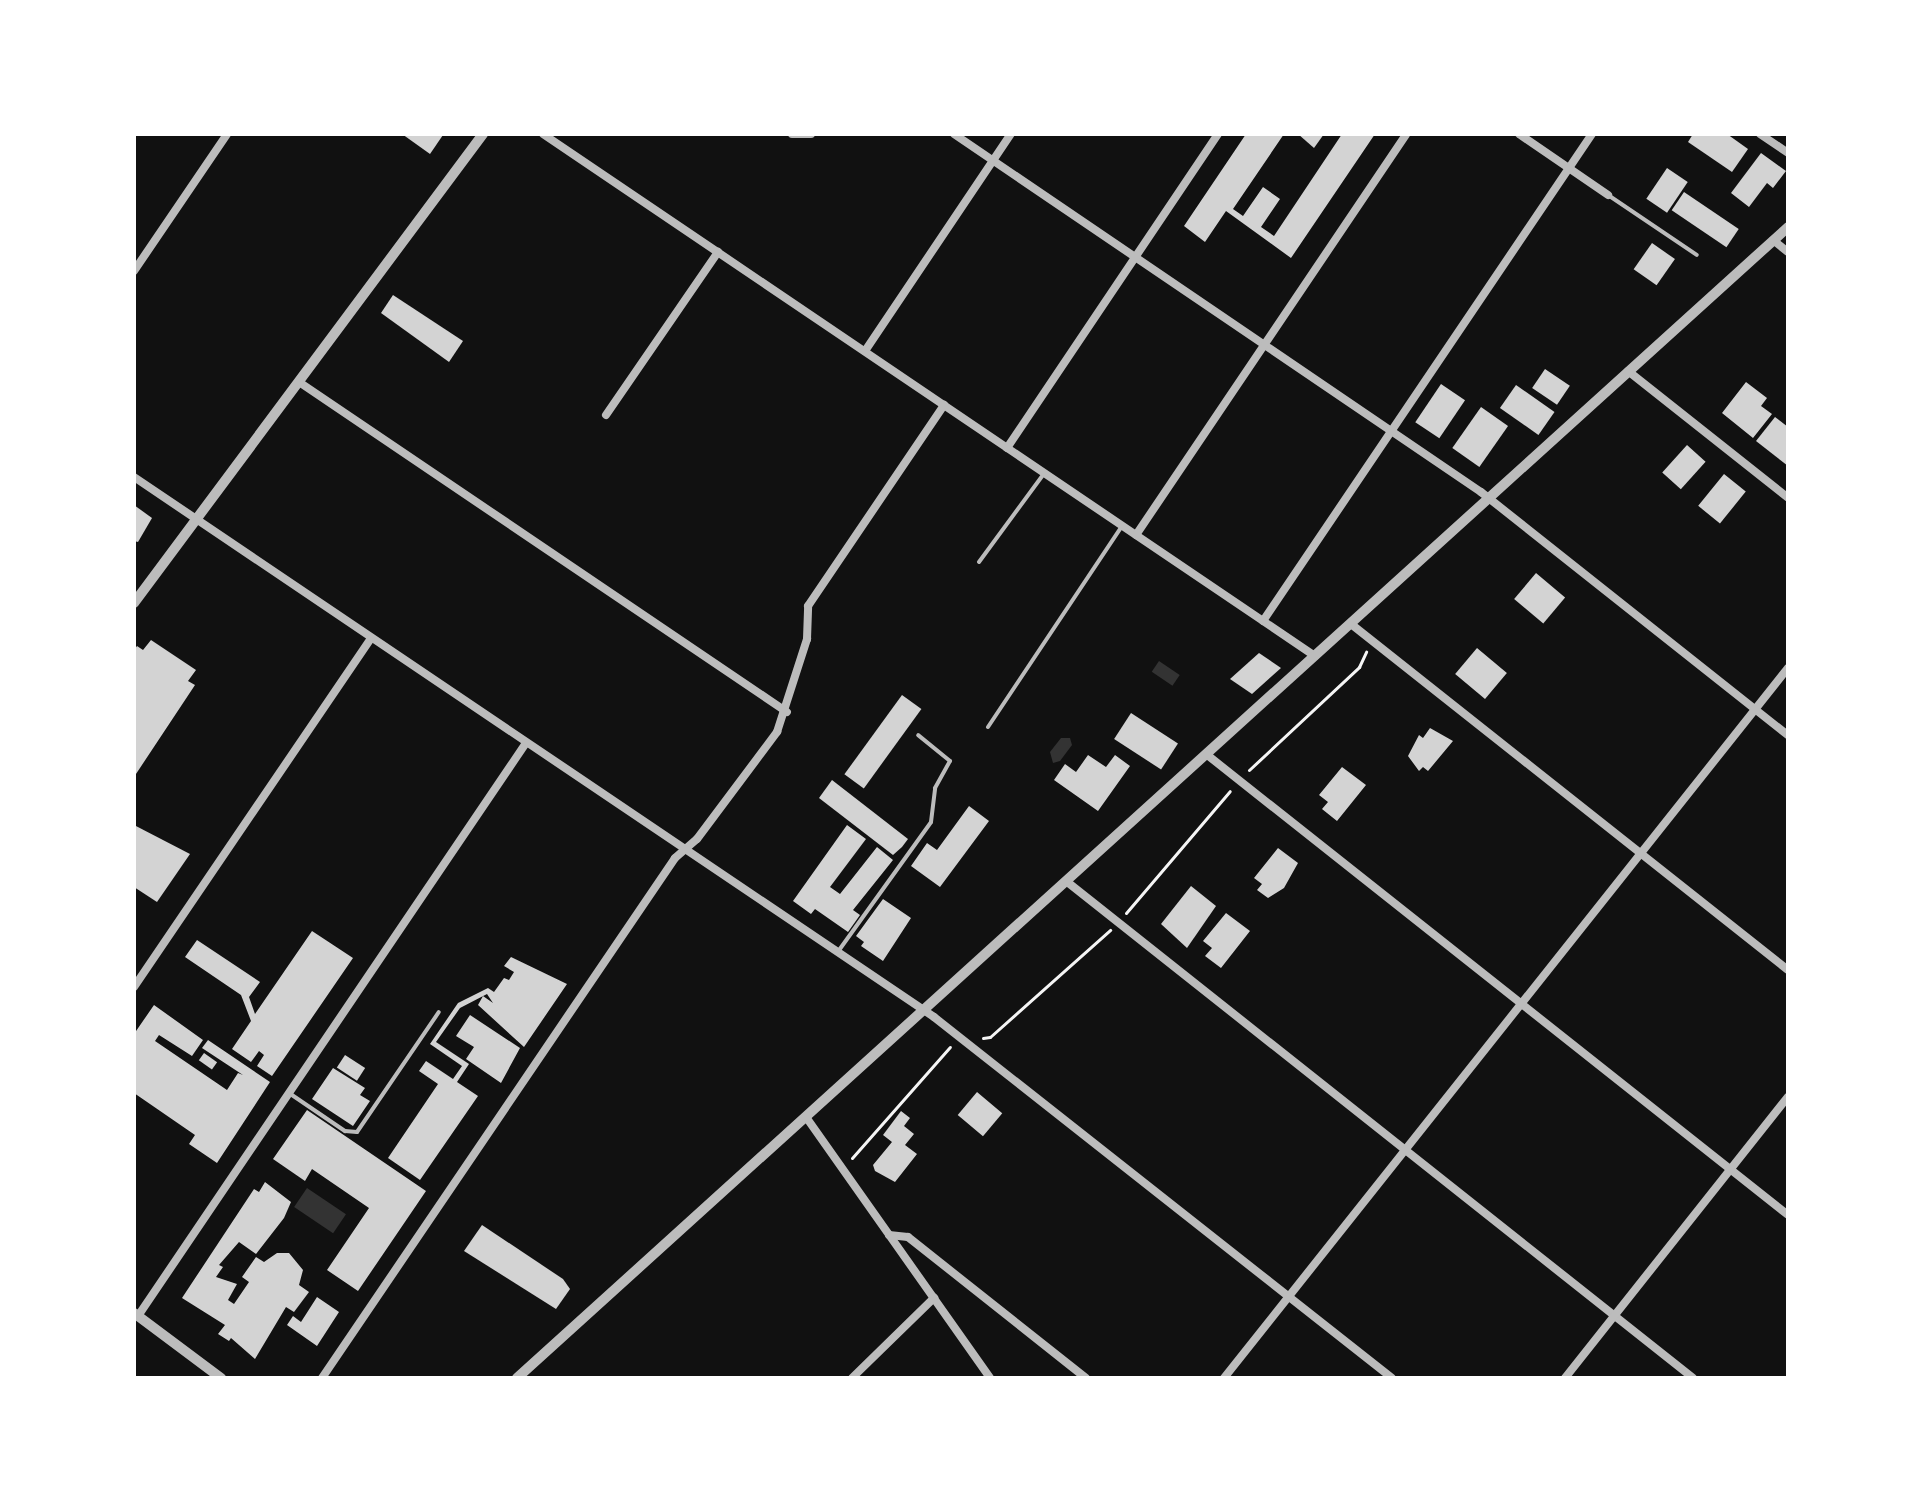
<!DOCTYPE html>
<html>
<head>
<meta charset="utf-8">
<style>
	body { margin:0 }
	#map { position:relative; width:1922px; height:1512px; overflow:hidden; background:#111; font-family:"Archivo Narrow",sans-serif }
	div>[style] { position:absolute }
	.water>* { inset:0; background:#333; transform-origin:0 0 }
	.building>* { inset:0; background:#d3d3d3; transform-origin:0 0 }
	.path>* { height:3px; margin:-1.5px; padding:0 1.5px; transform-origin:1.5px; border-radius:1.5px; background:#f5f5f5 }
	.service>* { height:4px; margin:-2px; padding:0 2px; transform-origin:2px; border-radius:2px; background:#bcbcbc }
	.minor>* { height:8px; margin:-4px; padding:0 4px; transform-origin:4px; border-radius:4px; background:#bcbcbc }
	.tertiary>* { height:10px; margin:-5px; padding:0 5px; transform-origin:5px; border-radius:5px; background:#bcbcbc }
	span { translate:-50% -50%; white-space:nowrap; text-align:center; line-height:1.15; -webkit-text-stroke:8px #fff; paint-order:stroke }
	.frame { position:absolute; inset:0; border:136px solid #fff; pointer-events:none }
</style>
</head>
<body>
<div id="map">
	<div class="water">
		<div style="left:1159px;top:661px;width:25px;height:13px;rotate:34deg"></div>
		<div style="clip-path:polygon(1061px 738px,1070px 738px,1072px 745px,1060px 761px,1053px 763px,1050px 752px)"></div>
		<div style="left:307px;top:1188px;width:47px;height:23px;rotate:34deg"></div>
	</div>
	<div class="building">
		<div style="clip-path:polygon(402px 134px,441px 134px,443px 135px,430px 154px)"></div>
		<div style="clip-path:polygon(1246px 134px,1284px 134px,1233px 209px,1243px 216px,1263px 187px,1280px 199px,1261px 227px,1274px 236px,1342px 134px,1375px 134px,1291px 258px,1226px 211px,1205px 242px,1184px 226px)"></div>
		<div style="clip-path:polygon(1298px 134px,1324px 134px,1314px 148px)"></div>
		<div style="clip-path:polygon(1693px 134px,1727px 134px,1748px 149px,1732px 172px,1688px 142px)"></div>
		<div style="clip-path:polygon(1761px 153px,1786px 171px,1773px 188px,1767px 183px,1749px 207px,1731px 193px)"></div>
		<div style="left:1667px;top:168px;width:25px;height:37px;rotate:34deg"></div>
		<div style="left:1684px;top:192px;width:66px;height:22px;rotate:34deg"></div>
		<div style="left:1652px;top:243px;width:28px;height:32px;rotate:35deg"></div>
		<div style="clip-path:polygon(393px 295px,463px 341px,449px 362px,381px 313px)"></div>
		<div style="left:1545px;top:369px;width:30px;height:23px;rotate:34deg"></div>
		<div style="clip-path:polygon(1746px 382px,1767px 398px,1761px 406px,1772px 414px,1753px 438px,1722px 413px)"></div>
		<div style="left:1441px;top:384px;width:29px;height:46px;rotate:34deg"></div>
		<div style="left:1516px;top:385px;width:47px;height:28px;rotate:35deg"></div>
		<div style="left:1481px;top:407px;width:33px;height:50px;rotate:35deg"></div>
		<div style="clip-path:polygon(1775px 417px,1788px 427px,1788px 466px,1756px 441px)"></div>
		<div style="left:1687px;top:445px;width:25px;height:37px;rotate:42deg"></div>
		<div style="left:1724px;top:474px;width:28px;height:41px;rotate:39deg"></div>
		<div style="clip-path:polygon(134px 505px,152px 518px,138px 542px,134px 541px)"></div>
		<div style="left:1536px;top:573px;width:38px;height:34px;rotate:40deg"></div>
		<div style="clip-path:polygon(151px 640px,196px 670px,188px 681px,195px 685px,134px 777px,134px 650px,137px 646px,143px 650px)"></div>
		<div style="left:1477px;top:648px;width:39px;height:34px;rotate:40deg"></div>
		<div style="clip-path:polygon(1259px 653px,1281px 668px,1252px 694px,1230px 679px)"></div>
		<div style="left:902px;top:695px;width:24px;height:98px;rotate:36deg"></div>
		<div style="left:1131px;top:713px;width:56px;height:31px;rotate:33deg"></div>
		<div style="clip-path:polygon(1430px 728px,1453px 741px,1428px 771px,1423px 767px,1419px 771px,1408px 756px,1419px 735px,1423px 738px)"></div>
		<div style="clip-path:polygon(1088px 755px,1106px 767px,1115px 755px,1130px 766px,1098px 811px,1054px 780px,1065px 764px,1076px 772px)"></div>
		<div style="clip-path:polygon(1342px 767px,1366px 785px,1337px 821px,1322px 809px,1328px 802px,1319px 795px)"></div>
		<div style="clip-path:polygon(832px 780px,908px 839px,902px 847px,893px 855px,819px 798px)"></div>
		<div style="clip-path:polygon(969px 806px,989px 821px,940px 887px,911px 866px,927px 843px,937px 850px)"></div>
		<div style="clip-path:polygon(134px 825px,190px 854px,157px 902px,134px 887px)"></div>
		<div style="clip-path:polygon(847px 825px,866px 839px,830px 887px,840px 894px,877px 847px,893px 860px,853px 910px,860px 915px,848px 932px,815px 909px,811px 914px,793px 901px)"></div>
		<div style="clip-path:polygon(1278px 848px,1298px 863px,1284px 888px,1268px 898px,1257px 890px,1262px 884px,1254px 878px)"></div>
		<div style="clip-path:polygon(1191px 886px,1216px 906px,1187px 948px,1161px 924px)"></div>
		<div style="clip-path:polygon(883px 899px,911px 918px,883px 961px,861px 946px,864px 942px,856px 936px)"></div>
		<div style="clip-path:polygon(1226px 913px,1250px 931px,1221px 968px,1205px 956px,1212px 948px,1203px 941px)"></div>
		<div style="clip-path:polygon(312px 931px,353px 958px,272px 1076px,257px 1066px,264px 1055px,259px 1051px,251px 1062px,232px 1049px,251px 1021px,241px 995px,185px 957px,197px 940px,260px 982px,249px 997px,255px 1014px)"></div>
		<div style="clip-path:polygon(511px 957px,567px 984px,524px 1047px,478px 1005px,483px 996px,493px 1003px,487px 994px,460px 1008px,436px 1042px,469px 1064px,457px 1082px,478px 1096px,420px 1180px,388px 1158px,438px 1084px,419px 1071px,426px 1061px,453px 1079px,462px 1066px,430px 1044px,458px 1003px,488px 988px,494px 992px,504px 978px,509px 980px,514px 972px,504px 966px)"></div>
		<div style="clip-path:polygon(154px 1005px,203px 1040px,192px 1056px,159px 1035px,155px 1041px,227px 1090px,238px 1073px,243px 1075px,202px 1048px,208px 1040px,270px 1082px,217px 1163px,189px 1144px,195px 1135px,134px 1093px,134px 1034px)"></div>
		<div style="clip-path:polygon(470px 1015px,520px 1048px,501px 1083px,466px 1059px,474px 1047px,456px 1036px)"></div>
		<div style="left:204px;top:1053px;width:16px;height:9px;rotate:35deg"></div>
		<div style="left:345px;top:1055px;width:24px;height:15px;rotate:33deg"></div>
		<div style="clip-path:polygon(333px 1068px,365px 1088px,360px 1095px,370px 1101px,353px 1126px,312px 1099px)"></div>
		<div style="left:977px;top:1092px;width:33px;height:30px;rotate:40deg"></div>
		<div style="clip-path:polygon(307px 1110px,426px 1191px,358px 1291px,327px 1270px,369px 1208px,312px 1169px,305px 1181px,273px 1159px)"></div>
		<div style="clip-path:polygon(901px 1111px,910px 1118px,904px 1126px,914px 1134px,905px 1145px,917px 1154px,895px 1182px,875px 1171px,873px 1165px,892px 1142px,883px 1135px)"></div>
		<div style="clip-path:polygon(265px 1182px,291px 1202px,284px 1218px,256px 1254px,239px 1242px,219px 1265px,223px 1267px,216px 1277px,237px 1284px,228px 1300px,234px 1304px,249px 1282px,242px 1277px,256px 1257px,264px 1262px,277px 1253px,289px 1253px,303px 1270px,299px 1285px,309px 1292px,294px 1312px,286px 1307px,255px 1359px,231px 1338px,229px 1341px,218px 1334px,225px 1325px,182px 1298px,254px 1189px,259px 1192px)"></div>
		<div style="clip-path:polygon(482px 1225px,563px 1279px,570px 1289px,556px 1309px,464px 1251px)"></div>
		<div style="clip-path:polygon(317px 1297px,339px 1312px,317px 1346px,287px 1325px,293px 1316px,301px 1322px)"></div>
	</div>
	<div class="path">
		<div style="left:1249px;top:770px;width:151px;rotate:-43.1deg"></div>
		<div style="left:1359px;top:667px;width:17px;rotate:-65deg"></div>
		<div style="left:1126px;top:913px;width:160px;rotate:-49.6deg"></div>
		<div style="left:983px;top:1038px;width:7px;rotate:-8deg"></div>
		<div style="left:990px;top:1037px;width:161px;rotate:-41.7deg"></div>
		<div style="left:852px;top:1158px;width:148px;rotate:-48.6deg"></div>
	</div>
	<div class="service">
		<div style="left:1608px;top:195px;width:107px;rotate:34deg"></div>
		<div style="left:979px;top:562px;width:108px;rotate:-53.7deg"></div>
		<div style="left:988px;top:727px;width:242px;rotate:-56.3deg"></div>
		<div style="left:837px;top:953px;width:161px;rotate:-54.3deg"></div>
		<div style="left:931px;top:822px;width:34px;rotate:-83deg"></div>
		<div style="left:935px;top:788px;width:31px;rotate:-61deg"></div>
		<div style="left:950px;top:761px;width:41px;rotate:-140.9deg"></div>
		<div style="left:289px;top:1093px;width:68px;rotate:34.2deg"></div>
		<div style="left:345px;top:1131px;width:12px;rotate:5deg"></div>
		<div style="left:357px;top:1132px;width:145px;rotate:-55.7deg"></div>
	</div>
	<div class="minor">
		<div style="left:543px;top:134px;width:932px;rotate:34.07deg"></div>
		<div style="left:792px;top:134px;width:19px"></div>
		<div style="left:954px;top:134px;width:637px;rotate:34.19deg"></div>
		<div style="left:1481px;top:492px;width:392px;rotate:38.4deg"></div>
		<div style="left:1519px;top:134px;width:108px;rotate:34.4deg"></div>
		<div style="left:1760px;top:134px;width:34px;rotate:34deg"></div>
		<div style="left:1773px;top:240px;width:19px;rotate:39deg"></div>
		<div style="left:134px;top:271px;width:166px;rotate:-55.8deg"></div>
		<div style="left:865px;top:351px;width:262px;rotate:-56.1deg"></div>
		<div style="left:1628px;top:371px;width:204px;rotate:38.4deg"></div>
		<div style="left:299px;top:382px;width:589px;rotate:34.07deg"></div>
		<div style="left:606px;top:415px;width:198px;rotate:-55.5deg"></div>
		<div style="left:1007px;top:448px;width:378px;rotate:-56.1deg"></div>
		<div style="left:134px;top:477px;width:965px;rotate:34.02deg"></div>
		<div style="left:934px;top:1017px;width:583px;rotate:38.25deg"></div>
		<div style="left:1136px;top:535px;width:483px;rotate:-56deg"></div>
		<div style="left:1263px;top:621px;width:588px;rotate:-55.96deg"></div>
		<div style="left:1351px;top:624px;width:557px;rotate:38.37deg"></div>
		<div style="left:1206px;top:754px;width:742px;rotate:38.38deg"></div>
		<div style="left:1066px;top:881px;width:800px;rotate:38.4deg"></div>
		<div style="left:134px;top:987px;width:422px;rotate:-55.8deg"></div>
		<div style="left:806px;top:1117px;width:319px;rotate:54.8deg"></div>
		<div style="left:889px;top:1235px;width:19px;rotate:6deg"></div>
		<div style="left:908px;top:1237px;width:227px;rotate:38.4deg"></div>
		<div style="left:138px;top:1316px;width:692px;rotate:-55.9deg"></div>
		<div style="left:322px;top:1378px;width:628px;rotate:-55.83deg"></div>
		<div style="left:675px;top:858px;width:29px;rotate:-41deg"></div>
		<div style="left:697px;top:839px;width:134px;rotate:-53.2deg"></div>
		<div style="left:777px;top:732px;width:98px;rotate:-72.1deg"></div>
		<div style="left:807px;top:639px;width:33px;rotate:-88deg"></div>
		<div style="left:808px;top:606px;width:243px;rotate:-55.9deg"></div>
		<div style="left:852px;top:1378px;width:115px;rotate:-44.3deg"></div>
		<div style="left:1224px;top:1378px;width:907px;rotate:-51.54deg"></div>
		<div style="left:1565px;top:1378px;width:359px;rotate:-51.6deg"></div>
	</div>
	<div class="tertiary">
		<div style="left:134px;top:603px;width:585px;rotate:-53.35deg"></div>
		<div style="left:134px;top:1313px;width:109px;rotate:36.8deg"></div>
		<div style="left:517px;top:1378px;width:1715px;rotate:-42.16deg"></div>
	</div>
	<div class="frame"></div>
</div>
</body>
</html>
